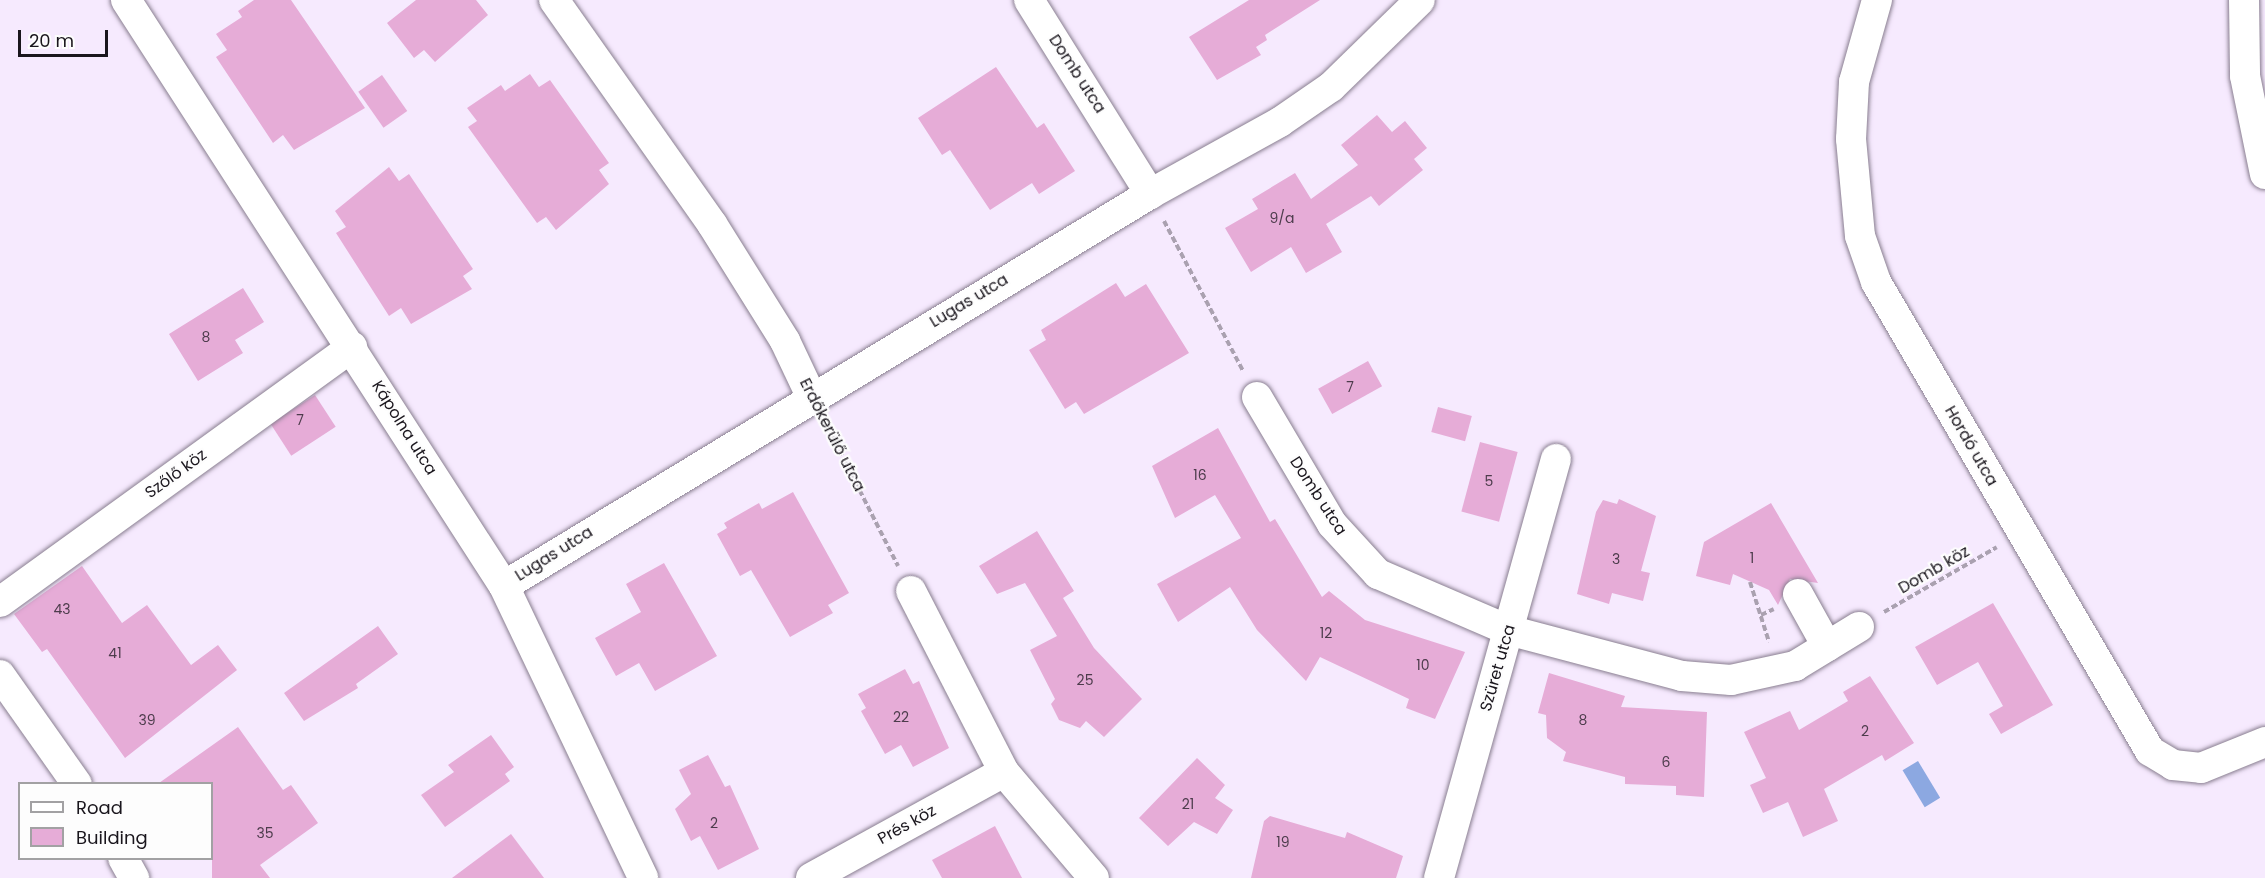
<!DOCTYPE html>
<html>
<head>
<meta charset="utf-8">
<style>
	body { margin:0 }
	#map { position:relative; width:2265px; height:878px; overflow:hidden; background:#f6eafe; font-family:Poppins,sans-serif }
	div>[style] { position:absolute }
	.water>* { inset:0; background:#8ca8e1; transform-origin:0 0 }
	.building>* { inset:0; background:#e6acd7; transform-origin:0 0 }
	.path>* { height:4px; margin-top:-2px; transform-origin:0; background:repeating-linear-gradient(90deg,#aaa1b0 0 6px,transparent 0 9px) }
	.roads { filter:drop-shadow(0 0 2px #897e90) drop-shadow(0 0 2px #897e90) }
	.minor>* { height:30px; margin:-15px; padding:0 15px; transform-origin:15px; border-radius:15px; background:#fff }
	span { translate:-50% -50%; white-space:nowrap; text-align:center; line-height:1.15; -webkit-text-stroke:4.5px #fdfdfd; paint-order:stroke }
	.number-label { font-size:14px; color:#4d3c4c }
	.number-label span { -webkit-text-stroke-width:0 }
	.street-label { font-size:16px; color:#1a161d }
	.legend { position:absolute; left:18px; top:782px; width:195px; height:78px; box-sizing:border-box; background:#fdfdfd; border:2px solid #a2a1a3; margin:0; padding:8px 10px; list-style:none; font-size:18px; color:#1a161d }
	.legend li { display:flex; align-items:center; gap:12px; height:30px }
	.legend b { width:30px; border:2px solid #a2a1a3 }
	.scale { position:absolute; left:18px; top:30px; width:90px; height:27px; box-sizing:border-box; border:3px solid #1a161d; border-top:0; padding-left:8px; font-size:18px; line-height:21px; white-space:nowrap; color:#1a161d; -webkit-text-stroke:4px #fdfdfd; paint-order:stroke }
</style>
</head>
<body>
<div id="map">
	<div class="water">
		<div style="left:1918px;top:761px;width:43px;height:18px;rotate:59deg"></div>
	</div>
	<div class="building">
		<div style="clip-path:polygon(254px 0,291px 0,365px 108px,294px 150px,283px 135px,273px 143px,216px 57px,227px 50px,216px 34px,242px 17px,238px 11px)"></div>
		<div style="clip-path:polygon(416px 0,476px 0,488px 15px,435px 62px,424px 50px,414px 58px,387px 23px)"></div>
		<div style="clip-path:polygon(1249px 0,1320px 0,1265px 35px,1267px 40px,1256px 47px,1261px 55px,1217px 80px,1189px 37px)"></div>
		<div style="clip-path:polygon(996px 67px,1037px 128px,1044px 123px,1075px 171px,1039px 194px,1032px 183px,990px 210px,950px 150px,942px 155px,918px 118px)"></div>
		<div style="clip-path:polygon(530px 74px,539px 87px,550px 80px,609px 163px,599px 170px,609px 184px,556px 230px,546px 217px,537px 223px,468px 127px,477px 121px,467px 108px,501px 85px,505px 91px)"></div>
		<div style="left:382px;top:75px;width:44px;height:29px;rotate:55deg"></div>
		<div style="clip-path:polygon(1377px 115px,1392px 132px,1405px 121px,1427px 148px,1414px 159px,1423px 170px,1379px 206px,1371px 196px,1326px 224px,1342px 252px,1306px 273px,1291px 247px,1251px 272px,1225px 228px,1258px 209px,1252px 199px,1295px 173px,1311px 199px,1358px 165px,1341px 145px)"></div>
		<div style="clip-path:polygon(389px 167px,399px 181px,409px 174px,473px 269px,463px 276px,472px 289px,411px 324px,401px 308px,389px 316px,336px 233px,346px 227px,335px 211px)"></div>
		<div style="clip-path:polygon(1116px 283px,1125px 297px,1146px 284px,1189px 353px,1084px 414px,1076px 402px,1065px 409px,1029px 350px,1046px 340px,1041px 330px)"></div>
		<div style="clip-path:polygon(243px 288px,264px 322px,235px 340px,243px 353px,198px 381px,169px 334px)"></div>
		<div style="left:1368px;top:361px;width:29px;height:57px;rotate:61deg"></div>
		<div style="left:315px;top:395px;width:38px;height:53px;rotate:57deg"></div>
		<div style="left:1438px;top:407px;width:35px;height:26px;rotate:15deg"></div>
		<div style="clip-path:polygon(1218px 428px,1270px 522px,1275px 519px,1322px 597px,1329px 591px,1365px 620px,1465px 652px,1435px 719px,1406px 708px,1409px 699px,1320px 657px,1306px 681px,1257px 630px,1230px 587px,1178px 622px,1157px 584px,1241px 538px,1215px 495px,1175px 518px,1152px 466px)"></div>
		<div style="left:1480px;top:442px;width:39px;height:72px;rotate:15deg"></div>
		<div style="clip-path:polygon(793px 492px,849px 593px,828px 605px,833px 613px,790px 637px,751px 570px,740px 576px,717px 534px,727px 528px,724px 523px,759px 503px,762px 509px)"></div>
		<div style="clip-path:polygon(1619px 499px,1656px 516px,1641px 571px,1650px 573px,1643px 601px,1612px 593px,1609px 604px,1577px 594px,1596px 512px,1603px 500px,1617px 504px)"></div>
		<div style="clip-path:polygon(1771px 503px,1818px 583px,1790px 579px,1778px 605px,1769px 590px,1733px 574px,1730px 585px,1696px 576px,1704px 542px)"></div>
		<div style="clip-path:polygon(1037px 531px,1074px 591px,1063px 598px,1094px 648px,1142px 699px,1104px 737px,1086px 721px,1080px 728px,1059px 720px,1051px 704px,1055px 699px,1030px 650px,1057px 636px,1025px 583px,997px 594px,979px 566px)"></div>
		<div style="clip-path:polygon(664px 563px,717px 656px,655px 691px,639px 663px,616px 676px,595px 638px,641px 612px,626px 584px)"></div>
		<div style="clip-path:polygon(82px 566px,122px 623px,147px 605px,191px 665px,218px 645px,237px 670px,125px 758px,47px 649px,42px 652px,14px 614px)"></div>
		<div style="clip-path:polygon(1993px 603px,2053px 705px,2001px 734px,1989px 714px,2003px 706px,1978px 662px,1937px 685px,1915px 647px)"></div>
		<div style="clip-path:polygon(378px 626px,398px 654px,356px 684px,358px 688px,304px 721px,284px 693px)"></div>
		<div style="clip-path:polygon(905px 669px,913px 684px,919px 681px,949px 748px,913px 767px,901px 745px,885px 754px,861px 711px,866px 708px,858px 694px)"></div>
		<div style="clip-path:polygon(1549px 673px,1625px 696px,1621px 707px,1707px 712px,1704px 797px,1676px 795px,1676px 786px,1625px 784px,1625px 777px,1563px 761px,1566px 752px,1547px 738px,1546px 715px,1538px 713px)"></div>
		<div style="clip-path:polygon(1870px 676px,1914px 743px,1885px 761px,1882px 755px,1824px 789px,1838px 821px,1803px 837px,1788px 802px,1763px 813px,1750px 785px,1766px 778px,1744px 732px,1790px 711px,1799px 730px,1848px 701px,1843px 692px)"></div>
		<div style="clip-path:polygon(238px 727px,283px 790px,291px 785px,318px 823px,260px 865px,270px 878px,212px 878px,212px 783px,159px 783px)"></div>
		<div style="clip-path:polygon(491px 735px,514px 767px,505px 774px,510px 781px,445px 827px,421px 795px,454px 772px,448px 765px)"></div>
		<div style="clip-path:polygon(708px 755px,725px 787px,730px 785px,759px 849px,718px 870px,700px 836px,691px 841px,675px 809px,691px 794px,679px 770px)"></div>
		<div style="clip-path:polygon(1197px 758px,1225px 785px,1215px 798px,1233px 810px,1217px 834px,1194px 822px,1168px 846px,1139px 818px)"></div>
		<div style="clip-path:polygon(1270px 816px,1345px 838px,1347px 832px,1403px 856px,1396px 878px,1251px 878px,1264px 821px)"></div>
		<div style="clip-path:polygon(995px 826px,1022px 878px,942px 878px,932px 860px)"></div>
		<div style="clip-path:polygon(511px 834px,544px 878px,452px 878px)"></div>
	</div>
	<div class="path">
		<div style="left:1164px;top:221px;width:170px;rotate:62.2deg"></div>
		<div style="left:827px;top:426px;width:157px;rotate:63.1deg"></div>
		<div style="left:1750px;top:582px;width:63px;rotate:72.4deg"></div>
		<div style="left:1884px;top:612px;width:130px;rotate:-29.9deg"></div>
		<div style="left:1761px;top:615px;width:14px;rotate:-25deg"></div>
	</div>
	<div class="roads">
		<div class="minor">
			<div style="left:126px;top:0;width:697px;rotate:57.18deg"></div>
			<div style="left:504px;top:586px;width:323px;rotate:64.5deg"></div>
			<div style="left:554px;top:0;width:274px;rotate:54.8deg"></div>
			<div style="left:712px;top:224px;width:138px;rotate:58deg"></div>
			<div style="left:785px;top:341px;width:61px;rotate:64.7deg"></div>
			<div style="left:1029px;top:0;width:229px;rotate:58deg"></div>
			<div style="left:1877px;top:0;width:85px;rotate:105.7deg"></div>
			<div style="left:1854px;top:82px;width:57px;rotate:93deg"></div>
			<div style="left:1851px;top:139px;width:97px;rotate:84.7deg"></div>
			<div style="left:1860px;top:236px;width:49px;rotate:70.8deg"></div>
			<div style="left:1876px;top:282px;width:543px;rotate:59.71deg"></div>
			<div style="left:2150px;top:751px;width:27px;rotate:31deg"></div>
			<div style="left:2173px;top:765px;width:28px;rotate:6deg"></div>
			<div style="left:2201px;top:768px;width:69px;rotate:-22.1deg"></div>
			<div style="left:2244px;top:0;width:76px;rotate:89.2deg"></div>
			<div style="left:2245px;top:76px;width:100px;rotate:78.5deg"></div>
			<div style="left:1257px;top:397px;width:147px;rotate:59.4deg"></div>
			<div style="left:1332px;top:524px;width:68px;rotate:47.4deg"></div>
			<div style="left:1378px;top:574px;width:142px;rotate:23.3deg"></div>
			<div style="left:1508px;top:630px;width:180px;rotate:14.8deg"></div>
			<div style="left:1682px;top:676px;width:49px;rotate:4.7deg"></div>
			<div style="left:1731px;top:680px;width:66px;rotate:-12.3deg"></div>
			<div style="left:1795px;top:666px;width:75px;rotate:-31.4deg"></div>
			<div style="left:504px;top:586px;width:756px;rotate:-31.25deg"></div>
			<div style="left:1150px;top:194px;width:149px;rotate:-29deg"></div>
			<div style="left:1280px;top:122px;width:62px;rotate:-34.5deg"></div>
			<div style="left:1331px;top:87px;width:124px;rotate:-44.3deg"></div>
			<div style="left:911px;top:591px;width:203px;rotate:62.8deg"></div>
			<div style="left:1004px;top:772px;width:139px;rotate:49.7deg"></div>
			<div style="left:1798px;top:594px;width:60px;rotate:60.9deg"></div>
			<div style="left:0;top:602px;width:435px;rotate:-35.9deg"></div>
			<div style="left:0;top:675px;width:133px;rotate:54.8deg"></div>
			<div style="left:123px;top:858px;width:23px;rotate:61deg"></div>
			<div style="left:811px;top:878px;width:220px;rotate:-28.8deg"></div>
			<div style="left:1439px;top:878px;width:435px;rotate:-74.4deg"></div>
		</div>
	</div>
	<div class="number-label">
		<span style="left:1282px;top:218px">9/a</span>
		<span style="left:206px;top:337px">8</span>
		<span style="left:1350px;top:387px">7</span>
		<span style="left:300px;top:420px">7</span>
		<span style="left:1200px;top:475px">16</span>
		<span style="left:1489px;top:481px">5</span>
		<span style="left:1752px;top:558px">1</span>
		<span style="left:1616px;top:559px">3</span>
		<span style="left:62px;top:609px">43</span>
		<span style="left:1326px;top:633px">12</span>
		<span style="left:115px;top:653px">41</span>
		<span style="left:1423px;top:665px">10</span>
		<span style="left:1085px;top:680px">25</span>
		<span style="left:901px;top:717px">22</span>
		<span style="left:147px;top:720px">39</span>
		<span style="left:1583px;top:720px">8</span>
		<span style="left:1865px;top:731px">2</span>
		<span style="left:1666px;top:762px">6</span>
		<span style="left:1188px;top:804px">21</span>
		<span style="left:714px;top:823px">2</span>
		<span style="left:265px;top:833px">35</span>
		<span style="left:1283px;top:842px">19</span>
	</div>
	<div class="street-label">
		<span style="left:1077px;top:74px;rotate:57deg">Domb utca</span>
		<span style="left:969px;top:301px;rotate:-31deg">Lugas utca</span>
		<span style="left:404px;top:428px;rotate:58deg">Kápolna utca</span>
		<span style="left:832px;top:435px;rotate:63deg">Erdőkerülő utca</span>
		<span style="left:1971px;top:446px;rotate:60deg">Hordó utca</span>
		<span style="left:176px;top:474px;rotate:-36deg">Szőlő köz</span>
		<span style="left:1318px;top:496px;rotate:57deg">Domb utca</span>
		<span style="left:554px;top:554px;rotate:-32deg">Lugas utca</span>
		<span style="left:1934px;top:570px;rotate:-30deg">Domb köz</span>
		<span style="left:1498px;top:668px;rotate:-74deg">Szüret utca</span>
		<span style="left:907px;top:825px;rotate:-29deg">Prés köz</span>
	</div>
	<ul class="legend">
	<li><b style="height:8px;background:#fff"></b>Road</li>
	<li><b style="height:16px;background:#e6acd7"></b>Building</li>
	</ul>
	<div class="scale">20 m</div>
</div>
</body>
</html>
